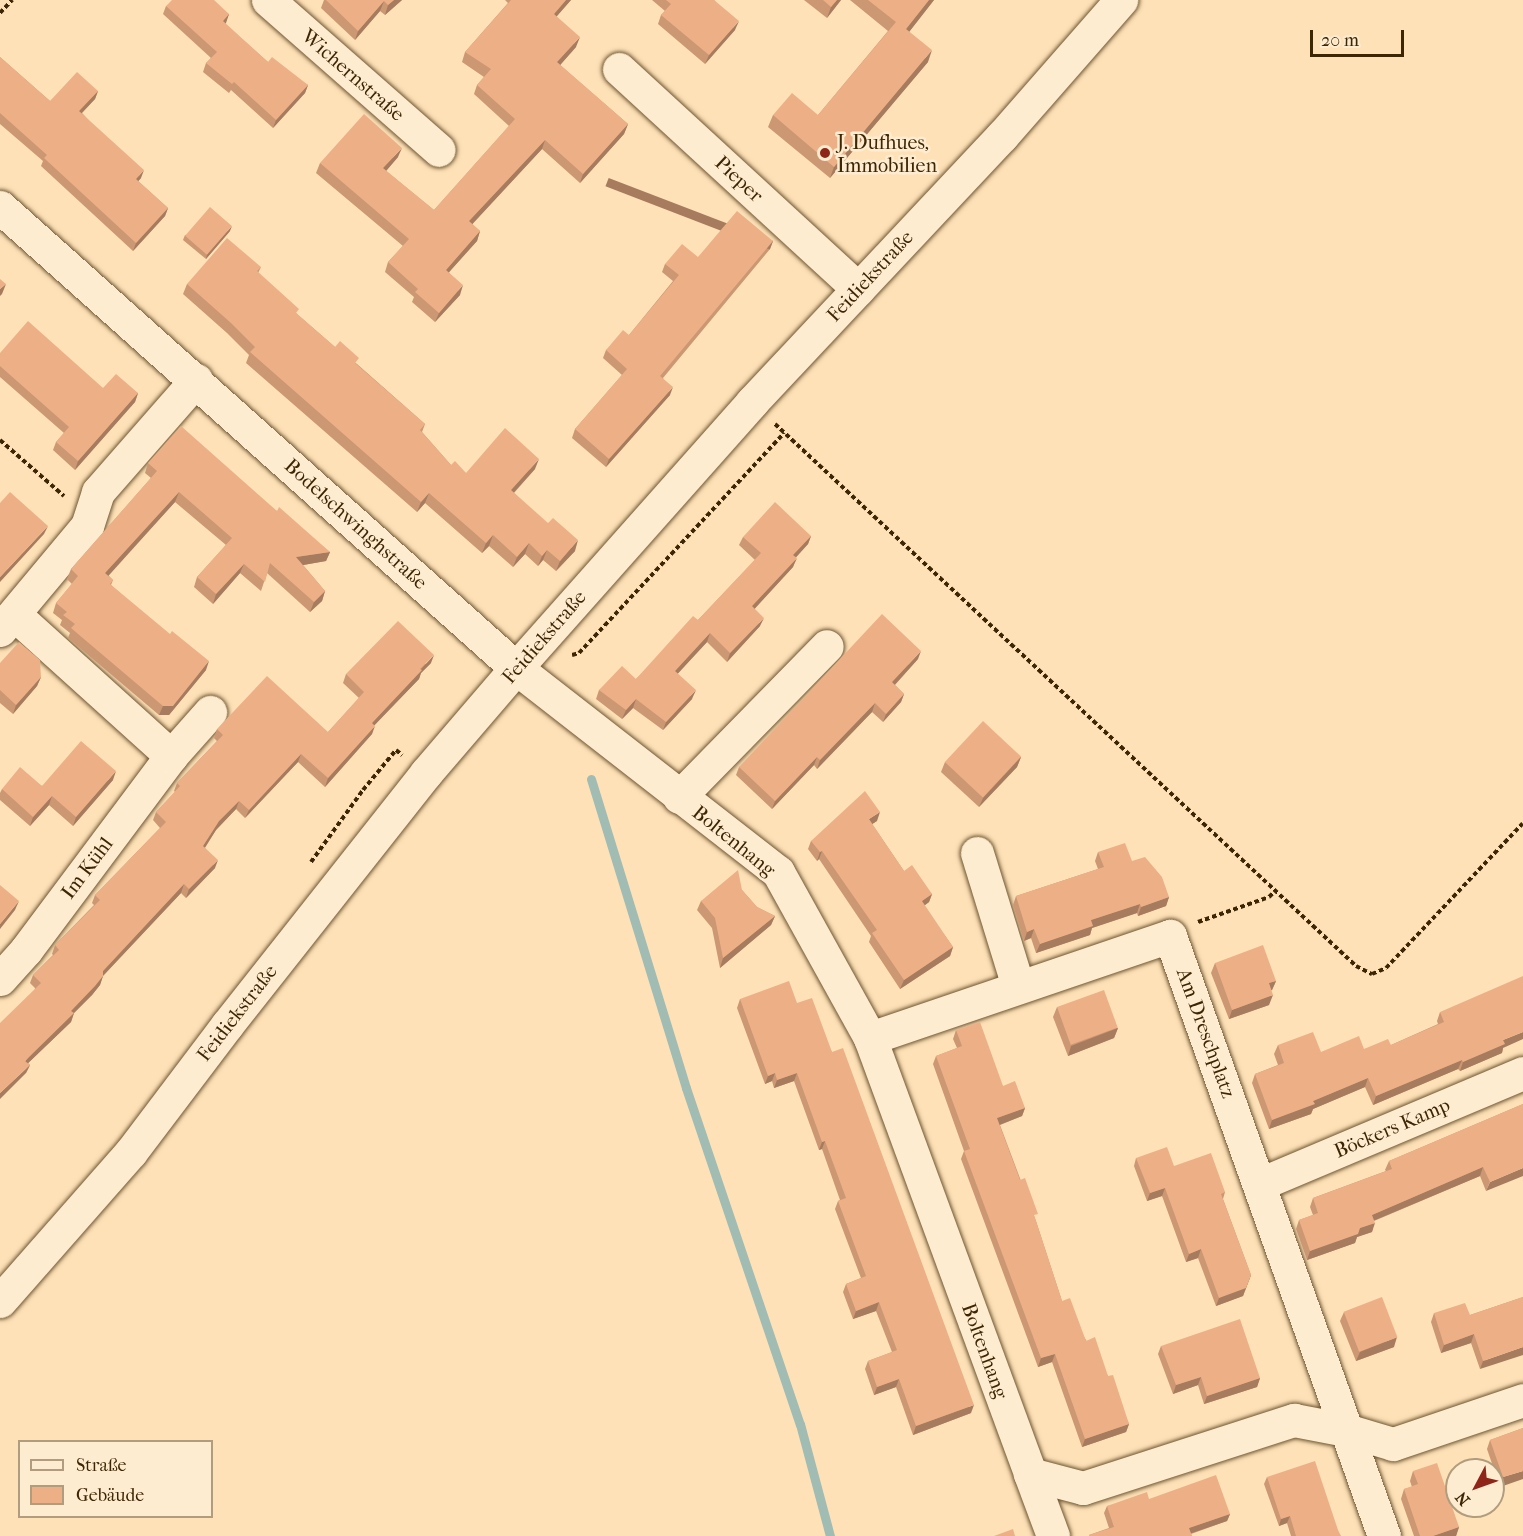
<!DOCTYPE html>
<html>
<head>
<meta charset="utf-8">
<style>
	body { margin:0 }
	#map { position:relative; width:1523px; height:1536px; overflow:hidden; background:#fee1b7; font-family:"IM FELL French Canon",serif }
	div>[style] { position:absolute }
	.stream>* { height:9px; margin:-4.5px; padding:0 4.5px; transform-origin:4.5px; border-radius:4.5px; background:#a0bcb3 }
	.path>* { height:4px; margin-top:-2px; transform-origin:0; background:repeating-linear-gradient(90deg,#3d2604 0 4.5px,transparent 0 7.5px) }
	.roads { filter:drop-shadow(0 0 2px #6d5531) drop-shadow(0 0 2px #6d5531) }
	.minor>* { height:33px; margin:-16.5px; padding:0 16.5px; transform-origin:16.5px; border-radius:16.5px; background:#feecd0 }
	.wall>* { inset:0; background:#cc9773 }
	.shaded-wall>* { inset:0; background:#a67b5e; transform-origin:0 0 }
	.building>* { inset:0; background:#edb086; transform-origin:0 0 }
	.dots>* { width:16px; height:16px; translate:-50% -50%; box-sizing:border-box; border:3px solid #feecd0; border-radius:50% }
	span { translate:-50% -50%; white-space:nowrap; text-align:center; line-height:1.15; -webkit-text-stroke:5px #feecd0; paint-order:stroke }
	.street-label { font-size:20px; color:#3d2604 }
	.poi-label { font-size:20px; color:#3d2604 }
	.left { translate:0 -50%; text-align:left }
	.legend { position:absolute; left:18px; top:1440px; width:195px; height:78px; box-sizing:border-box; background:#feecd0; border:2px solid #b19d7e; margin:0; padding:8px 10px; list-style:none; font-size:18px; color:#3d2604 }
	.legend li { display:flex; align-items:center; gap:12px; height:30px }
	.legend b { width:30px; border:2px solid #b19d7e }
	.north { position:absolute; left:1445px; top:1458px; width:60px; height:60px; box-sizing:border-box; background:#feecd0; border:2px solid #b19d7e; border-radius:50%; rotate:229deg; font-size:16px; font-weight:700; line-height:24px; text-align:center; color:#3d2604 }
	.north::after { content:''; display:block; margin:auto; width:21px; height:27px; background:#8f2418; clip-path:polygon(50% 0,100% 100%,50% 72%,0 100%) }
	.scale { position:absolute; left:1310px; top:30px; width:94px; height:27px; box-sizing:border-box; border:3px solid #3d2604; border-top:0; padding-left:8px; font-size:18px; line-height:21px; white-space:nowrap; color:#3d2604; -webkit-text-stroke:4px #feecd0; paint-order:stroke }
</style>
</head>
<body>
<div id="map">
	<div class="stream">
		<div style="left:591px;top:779px;width:323px;rotate:72.9deg"></div>
		<div style="left:686px;top:1088px;width:355px;rotate:71.3deg"></div>
		<div style="left:800px;top:1424px;width:116px;rotate:75deg"></div>
	</div>
	<div class="path">
		<div style="left:0;top:13px;width:18px;rotate:-47deg"></div>
		<div style="left:775px;top:424px;width:795px;rotate:43.01deg"></div>
		<div style="left:1356px;top:966px;width:18px;rotate:27deg"></div>
		<div style="left:1372px;top:974px;width:15px;rotate:-23deg"></div>
		<div style="left:1386px;top:968px;width:199px;rotate:-46.6deg"></div>
		<div style="left:0;top:440px;width:85px;rotate:41.2deg"></div>
		<div style="left:572px;top:655px;width:7px;rotate:-16deg"></div>
		<div style="left:579px;top:653px;width:301px;rotate:-47deg"></div>
		<div style="left:311px;top:862px;width:89px;rotate:-54.2deg"></div>
		<div style="left:363px;top:790px;width:52px;rotate:-50.5deg"></div>
		<div style="left:396px;top:750px;width:8px;rotate:40deg"></div>
		<div style="left:1198px;top:922px;width:75px;rotate:-19.4deg"></div>
		<div style="left:1269px;top:897px;width:8px;rotate:-45deg"></div>
	</div>
	<div class="roads">
		<div class="minor">
			<div style="left:268px;top:0;width:227px;rotate:41.3deg"></div>
			<div style="left:619px;top:69px;width:325px;rotate:42.6deg"></div>
			<div style="left:0;top:207px;width:692px;rotate:41.78deg"></div>
			<div style="left:516px;top:668px;width:332px;rotate:37.9deg"></div>
			<div style="left:778px;top:872px;width:190px;rotate:61deg"></div>
			<div style="left:870px;top:1038px;width:464px;rotate:69.8deg"></div>
			<div style="left:1030px;top:1474px;width:55px;rotate:14.8deg"></div>
			<div style="left:1083px;top:1488px;width:222px;rotate:-17.9deg"></div>
			<div style="left:1294px;top:1420px;width:53px;rotate:10.9deg"></div>
			<div style="left:1346px;top:1430px;width:49px;rotate:16.6deg"></div>
			<div style="left:1393px;top:1444px;width:137px;rotate:-18.7deg"></div>
			<div style="left:14px;top:614px;width:212px;rotate:42.1deg"></div>
			<div style="left:0;top:630px;width:136px;rotate:-50.1deg"></div>
			<div style="left:87px;top:526px;width:36px;rotate:-72deg"></div>
			<div style="left:98px;top:492px;width:149px;rotate:-48.8deg"></div>
			<div style="left:679px;top:797px;width:211px;rotate:-45.6deg"></div>
			<div style="left:977px;top:853px;width:139px;rotate:72.9deg"></div>
			<div style="left:0;top:979px;width:39px;rotate:-48deg"></div>
			<div style="left:26px;top:950px;width:242px;rotate:-53.2deg"></div>
			<div style="left:171px;top:756px;width:59px;rotate:-48.4deg"></div>
			<div style="left:870px;top:1038px;width:317px;rotate:-18.8deg"></div>
			<div style="left:1170px;top:936px;width:637px;rotate:70.37deg"></div>
			<div style="left:1260px;top:1184px;width:285px;rotate:-22.9deg"></div>
			<div style="left:0;top:1301px;width:198px;rotate:-48.7deg"></div>
			<div style="left:131px;top:1152px;width:159px;rotate:-52.9deg"></div>
			<div style="left:227px;top:1025px;width:321px;rotate:-51.7deg"></div>
			<div style="left:426px;top:773px;width:138px;rotate:-49.4deg"></div>
			<div style="left:516px;top:668px;width:356px;rotate:-48.4deg"></div>
			<div style="left:752px;top:402px;width:365px;rotate:-46.8deg"></div>
			<div style="left:1002px;top:136px;width:181px;rotate:-48.8deg"></div>
			<div style="left:1030px;top:1474px;width:66px;rotate:69.6deg"></div>
		</div>
	</div>
	<div class="wall">
		<div style="clip-path:polygon(324px 0,402px 0,385px 15px,380px 11px,355px 40px,321px 8px)"></div>
		<div style="clip-path:polygon(505px 0,571px 0,556px 17px,576px 47px,560px 65px,628px 124px,624px 134px,580px 183px,542px 149px,472px 224px,480px 231px,477px 241px,449px 272px,460px 295px,435px 322px,412px 302px,414px 297px,385px 272px,388px 262px,403px 246px,316px 173px,320px 163px,398px 157px,386px 171px,434px 210px,509px 126px,474px 94px,477px 85px,484px 77px,462px 62px,465px 52px,508px 3px)"></div>
		<div style="clip-path:polygon(652px 0,714px 0,735px 30px,705px 64px,658px 24px,661px 15px,665px 11px)"></div>
		<div style="clip-path:polygon(804px 0,841px 0,827px 18px)"></div>
		<div style="clip-path:polygon(850px 0,934px 0,909px 32px,928px 62px,830px 178px,768px 127px,773px 115px,818px 115px,888px 31px)"></div>
		<div style="clip-path:polygon(166px 6px,229px 14px,225px 24px,268px 62px,308px 85px,305px 93px,273px 128px,231px 90px,229px 93px,203px 72px,206px 63px,211px 58px,163px 14px)"></div>
		<div style="clip-path:polygon(0 57px,50px 101px,98px 91px,95px 99px,82px 113px,141px 178px,138px 181px,168px 208px,165px 216px,133px 251px,41px 166px,43px 161px,0 124px)"></div>
		<div style="clip-path:polygon(230px 231px,206px 259px,183px 240px,185px 235px)"></div>
		<div style="clip-path:polygon(773px 241px,770px 249px,663px 378px,670px 395px,606px 467px,572px 438px,575px 429px,622px 375px,603px 358px,606px 350px,629px 335px,673px 281px,662px 272px,665px 264px)"></div>
		<div style="clip-path:polygon(261px 267px,258px 273px,297px 314px,335px 347px,357px 364px,425px 424px,422px 432px,451px 465px,466px 473px,535px 469px,514px 493px,575px 551px,556px 571px,543px 560px,538px 566px,525px 554px,513px 567px,489px 546px,482px 553px,425px 503px,417px 512px,246px 363px,249px 355px,227px 333px,183px 294px,187px 284px)"></div>
		<div style="clip-path:polygon(0 353px,103px 388px,138px 393px,135px 402px,75px 470px,53px 450px,56px 442px,64px 433px,0 377px)"></div>
		<div style="clip-path:polygon(148px 463px,277px 511px,330px 552px,326px 561px,303px 565px,325px 591px,322px 601px,310px 612px,267px 573px,261px 591px,240px 573px,213px 604px,194px 587px,197px 577px,226px 545px,175px 502px,108px 575px,113px 580px,111px 585px,206px 670px,169px 715px,159px 715px,68px 638px,70px 633px,60px 625px,62px 620px,53px 613px,56px 603px,72px 584px,67px 579px,71px 569px,151px 478px,145px 473px)"></div>
		<div style="clip-path:polygon(811px 536px,808px 544px,796px 557px,793px 567px,754px 609px,760px 626px,727px 662px,707px 642px,677px 674px,692px 699px,663px 730px,633px 708px,622px 719px,596px 699px,599px 690px,636px 679px,698px 620px,755px 560px,739px 545px,743px 537px)"></div>
		<div style="clip-path:polygon(918px 659px,895px 685px,904px 694px,901px 702px,883px 722px,872px 712px,817px 769px,814px 765px,772px 809px,736px 775px,739px 767px)"></div>
		<div style="clip-path:polygon(0 663px,41px 677px,37px 686px,13px 714px,0 703px)"></div>
		<div style="clip-path:polygon(431px 663px,421px 673px,419px 679px,374px 725px,372px 734px,325px 787px,298px 762px,245px 818px,236px 809px,216px 830px,205px 848px,215px 868px,186px 898px,181px 893px,103px 976px,100px 985px,92px 995px,74px 1013px,71px 1022px,28px 1063px,30px 1065px,26px 1073px,35px 988px,30px 983px,33px 975px,53px 955px,52px 954px,55px 945px,94px 905px,92px 903px,95px 895px,160px 828px,153px 820px,156px 812px,175px 792px,174px 791px,177px 783px,217px 741px,214px 738px,217px 729px,328px 732px,359px 698px,343px 683px,346px 674px)"></div>
		<div style="clip-path:polygon(1021px 757px,1017px 767px,979px 807px,941px 772px,945px 762px)"></div>
		<div style="clip-path:polygon(113px 780px,73px 826px,49px 805px,30px 826px,0 800px,0 793px,2px 789px)"></div>
		<div style="clip-path:polygon(877px 821px,872px 824px,904px 871px,932px 894px,929px 902px,924px 906px,953px 947px,950px 956px,900px 989px,869px 942px,871px 936px,819px 859px,817px 861px,808px 849px,811px 841px)"></div>
		<div style="clip-path:polygon(1098px 852px,1169px 897px,1166px 906px,1138px 916px,1137px 913px,1092px 928px,1090px 935px,1036px 953px,1031px 938px,1024px 941px,1013px 905px,1016px 896px,1098px 869px,1095px 861px)"></div>
		<div style="clip-path:polygon(742px 890px,757px 907px,775px 916px,771px 925px,720px 968px,712px 928px,697px 910px,701px 901px)"></div>
		<div style="clip-path:polygon(1215px 963px,1276px 981px,1272px 990px,1271px 990px,1269px 1005px,1229px 1019px,1211px 973px)"></div>
		<div style="clip-path:polygon(740px 999px,797px 1003px,832px 1052px,971px 1413px,913px 1435px,896px 1387px,874px 1395px,865px 1369px,868px 1361px,892px 1352px,876px 1311px,853px 1319px,843px 1292px,846px 1284px,861px 1278px,835px 1209px,838px 1201px,840px 1200px,822px 1149px,819px 1150px,794px 1081px,774px 1088px,772px 1081px,765px 1084px,737px 1008px)"></div>
		<div style="clip-path:polygon(1057px 1007px,1118px 1028px,1114px 1038px,1068px 1056px,1053px 1017px)"></div>
		<div style="clip-path:polygon(1440px 1012px,1503px 1048px,1502px 1053px,1460px 1071px,1458px 1069px,1373px 1105px,1365px 1087px,1313px 1109px,1311px 1114px,1269px 1129px,1252px 1083px,1255px 1074px,1278px 1065px,1274px 1054px,1278px 1045px,1321px 1052px,1364px 1049px,1391px 1045px,1438px 1024px,1437px 1021px)"></div>
		<div style="clip-path:polygon(956px 1030px,1003px 1086px,1025px 1108px,1022px 1116px,1000px 1125px,1036px 1221px,1062px 1301px,1108px 1376px,1129px 1424px,1126px 1432px,1082px 1447px,1052px 1362px,1038px 1367px,961px 1159px,964px 1151px,933px 1064px,936px 1056px,957px 1048px,953px 1039px)"></div>
		<div style="clip-path:polygon(1523px 1104px,1486px 1191px,1480px 1176px,1374px 1221px,1372px 1232px,1357px 1237px,1355px 1243px,1307px 1260px,1296px 1229px,1299px 1220px,1313px 1215px,1310px 1207px,1313px 1198px,1386px 1171px,1385px 1170px,1389px 1161px)"></div>
		<div style="clip-path:polygon(1136px 1158px,1174px 1166px,1225px 1192px,1223px 1199px,1251px 1275px,1243px 1296px,1216px 1306px,1198px 1258px,1186px 1262px,1162px 1196px,1147px 1201px,1134px 1166px)"></div>
		<div style="clip-path:polygon(1523px 1297px,1480px 1369px,1471px 1343px,1441px 1353px,1431px 1322px,1434px 1313px,1470px 1315px)"></div>
		<div style="clip-path:polygon(1344px 1312px,1394px 1347px,1356px 1361px,1340px 1321px)"></div>
		<div style="clip-path:polygon(1161px 1346px,1260px 1378px,1257px 1387px,1204px 1404px,1198px 1385px,1173px 1394px,1158px 1354px)"></div>
		<div style="clip-path:polygon(1523px 1428px,1500px 1487px,1487px 1449px,1490px 1440px)"></div>
		<div style="clip-path:polygon(1413px 1471px,1459px 1527px,1456px 1536px,1414px 1536px,1401px 1499px,1404px 1489px,1412px 1487px,1410px 1481px)"></div>
		<div style="clip-path:polygon(1267px 1477px,1341px 1536px,1291px 1536px,1287px 1523px,1279px 1526px,1264px 1484px)"></div>
		<div style="clip-path:polygon(1149px 1499px,1230px 1514px,1227px 1521px,1191px 1534px,1192px 1536px,1089px 1536px,1089px 1535px,1109px 1528px,1104px 1513px,1107px 1506px)"></div>
	</div>
	<div class="shaded-wall">
		<div style="clip-path:polygon(394px 0,402px 0,385px 15px,388px 5px)"></div>
		<div style="clip-path:polygon(566px 0,571px 0,550px 24px,554px 14px)"></div>
		<div style="clip-path:polygon(837px 0,841px 0,827px 18px,831px 7px)"></div>
		<div style="clip-path:polygon(929px 0,934px 0,902px 41px,906px 29px)"></div>
		<div style="clip-path:polygon(384px 1px,380px 11px,355px 40px,358px 31px)"></div>
		<div style="clip-path:polygon(229px 14px,226px 23px,220px 30px,223px 21px)"></div>
		<div style="clip-path:polygon(739px 21px,735px 30px,705px 64px,709px 55px)"></div>
		<div style="clip-path:polygon(580px 37px,576px 47px,554px 72px,557px 62px)"></div>
		<div style="clip-path:polygon(932px 50px,928px 62px,830px 178px,834px 167px)"></div>
		<div style="clip-path:polygon(308px 85px,305px 93px,273px 128px,276px 120px)"></div>
		<div style="clip-path:polygon(98px 91px,95px 99px,76px 119px,79px 111px)"></div>
		<div style="clip-path:polygon(628px 124px,624px 134px,580px 183px,583px 174px)"></div>
		<div style="clip-path:polygon(545px 140px,542px 149px,466px 231px,469px 221px)"></div>
		<div style="clip-path:polygon(402px 148px,398px 157px,380px 178px,383px 168px)"></div>
		<div style="clip-path:polygon(144px 170px,141px 178px,133px 187px,136px 179px)"></div>
		<div style="clip-path:polygon(168px 208px,165px 216px,133px 251px,136px 243px)"></div>
		<div style="clip-path:polygon(232px 226px,230px 231px,206px 259px,207px 254px)"></div>
		<div style="clip-path:polygon(480px 231px,477px 241px,442px 280px,446px 270px)"></div>
		<div style="left:773px;top:241px;width:9px;height:176px;rotate:111deg"></div>
		<div style="clip-path:polygon(6px 284px,2px 294px,0 296px,0 289px)"></div>
		<div style="clip-path:polygon(463px 285px,460px 295px,435px 322px,439px 313px)"></div>
		<div style="clip-path:polygon(673px 387px,670px 395px,606px 467px,609px 459px)"></div>
		<div style="clip-path:polygon(138px 393px,135px 402px,75px 470px,78px 461px)"></div>
		<div style="clip-path:polygon(539px 459px,535px 469px,507px 500px,511px 490px)"></div>
		<div style="clip-path:polygon(179px 492px,175px 502px,102px 583px,105px 573px)"></div>
		<div style="clip-path:polygon(429px 493px,425px 503px,417px 512px,421px 502px)"></div>
		<div style="clip-path:polygon(48px 526px,44px 534px,0 582px,0 577px)"></div>
		<div style="clip-path:polygon(493px 535px,489px 546px,482px 553px,486px 543px)"></div>
		<div style="clip-path:polygon(811px 536px,808px 544px,790px 564px,793px 555px)"></div>
		<div style="clip-path:polygon(578px 540px,575px 551px,556px 571px,560px 561px)"></div>
		<div style="clip-path:polygon(529px 543px,525px 554px,513px 567px,517px 557px)"></div>
		<div style="clip-path:polygon(547px 550px,543px 560px,538px 566px,542px 556px)"></div>
		<div style="clip-path:polygon(330px 552px,326px 561px,292px 567px,296px 557px)"></div>
		<div style="clip-path:polygon(797px 558px,793px 567px,749px 615px,752px 606px)"></div>
		<div style="clip-path:polygon(244px 564px,240px 573px,213px 604px,216px 594px)"></div>
		<div style="clip-path:polygon(325px 591px,322px 601px,310px 612px,314px 602px)"></div>
		<div style="clip-path:polygon(764px 618px,760px 626px,727px 662px,730px 653px)"></div>
		<div style="clip-path:polygon(710px 633px,707px 642px,672px 680px,675px 671px)"></div>
		<div style="clip-path:polygon(921px 651px,918px 659px,889px 691px,892px 682px)"></div>
		<div style="clip-path:polygon(434px 655px,431px 663px,421px 673px,419px 679px,369px 731px,372px 723px)"></div>
		<div style="clip-path:polygon(209px 661px,206px 670px,169px 715px,159px 715px,163px 706px)"></div>
		<div style="clip-path:polygon(41px 677px,37px 686px,13px 714px,16px 705px)"></div>
		<div style="clip-path:polygon(696px 690px,692px 699px,663px 730px,666px 722px)"></div>
		<div style="clip-path:polygon(904px 694px,901px 702px,883px 722px,886px 714px)"></div>
		<div style="clip-path:polygon(636px 699px,633px 708px,622px 719px,626px 710px)"></div>
		<div style="clip-path:polygon(875px 703px,872px 712px,817px 769px,820px 760px)"></div>
		<div style="clip-path:polygon(375px 726px,372px 734px,325px 787px,328px 778px)"></div>
		<div style="clip-path:polygon(301px 754px,298px 762px,245px 818px,249px 810px)"></div>
		<div style="clip-path:polygon(817px 757px,814px 765px,772px 809px,775px 801px)"></div>
		<div style="clip-path:polygon(1021px 757px,1017px 767px,979px 807px,983px 798px)"></div>
		<div style="clip-path:polygon(116px 771px,113px 780px,73px 826px,76px 817px)"></div>
		<div style="clip-path:polygon(52px 796px,49px 805px,30px 826px,33px 817px)"></div>
		<div style="clip-path:polygon(239px 801px,236px 809px,216px 830px,200px 855px,203px 846px,219px 821px)"></div>
		<div style="clip-path:polygon(880px 812px,877px 821px,866px 828px,869px 819px)"></div>
		<div style="clip-path:polygon(822px 851px,819px 859px,817px 861px,820px 852px)"></div>
		<div style="clip-path:polygon(218px 860px,215px 868px,186px 898px,189px 889px)"></div>
		<div style="clip-path:polygon(184px 884px,181px 893px,100px 979px,103px 971px)"></div>
		<div style="clip-path:polygon(932px 894px,929px 902px,918px 910px,922px 901px)"></div>
		<div style="clip-path:polygon(1169px 897px,1166px 906px,1138px 916px,1141px 907px)"></div>
		<div style="clip-path:polygon(19px 901px,15px 910px,0 929px,0 924px)"></div>
		<div style="clip-path:polygon(1140px 904px,1137px 913px,1092px 928px,1090px 935px,1036px 953px,1040px 944px,1091px 920px)"></div>
		<div style="clip-path:polygon(775px 916px,771px 925px,720px 968px,723px 958px)"></div>
		<div style="clip-path:polygon(1034px 929px,1031px 938px,1024px 941px,1027px 932px)"></div>
		<div style="clip-path:polygon(953px 947px,950px 956px,900px 989px,904px 980px)"></div>
		<div style="clip-path:polygon(103px 976px,100px 985px,92px 995px,71px 1016px,74px 1013px,71px 1022px,22px 1069px,25px 1061px)"></div>
		<div style="clip-path:polygon(1276px 981px,1272px 990px,1265px 993px,1269px 983px)"></div>
		<div style="clip-path:polygon(1273px 995px,1269px 1005px,1229px 1019px,1232px 1010px)"></div>
		<div style="clip-path:polygon(1118px 1028px,1114px 1038px,1068px 1056px,1071px 1046px)"></div>
		<div style="clip-path:polygon(1523px 1032px,1523px 1039px,1503px 1048px,1502px 1053px,1460px 1071px,1463px 1062px,1503px 1040px)"></div>
		<div style="clip-path:polygon(1462px 1060px,1458px 1069px,1373px 1105px,1376px 1096px)"></div>
		<div style="clip-path:polygon(30px 1065px,26px 1073px,0 1099px,0 1093px)"></div>
		<div style="clip-path:polygon(775px 1073px,772px 1081px,765px 1084px,768px 1076px)"></div>
		<div style="clip-path:polygon(797px 1073px,794px 1081px,774px 1088px,777px 1080px)"></div>
		<div style="clip-path:polygon(1368px 1078px,1365px 1087px,1313px 1109px,1311px 1114px,1269px 1129px,1272px 1120px,1313px 1101px)"></div>
		<div style="clip-path:polygon(1025px 1108px,1022px 1116px,994px 1127px,997px 1118px)"></div>
		<div style="clip-path:polygon(825px 1141px,822px 1149px,819px 1150px,822px 1142px)"></div>
		<div style="clip-path:polygon(1483px 1167px,1480px 1176px,1368px 1223px,1372px 1215px)"></div>
		<div style="clip-path:polygon(1523px 1168px,1523px 1176px,1486px 1191px,1490px 1182px)"></div>
		<div style="clip-path:polygon(1165px 1188px,1162px 1196px,1147px 1201px,1150px 1193px)"></div>
		<div style="clip-path:polygon(1375px 1223px,1372px 1232px,1357px 1237px,1355px 1243px,1307px 1260px,1310px 1251px,1360px 1228px)"></div>
		<div style="clip-path:polygon(1201px 1249px,1198px 1258px,1186px 1262px,1189px 1254px)"></div>
		<div style="clip-path:polygon(1251px 1275px,1243px 1296px,1216px 1306px,1219px 1298px)"></div>
		<div style="clip-path:polygon(879px 1302px,876px 1311px,853px 1319px,856px 1311px)"></div>
		<div style="clip-path:polygon(1474px 1334px,1471px 1343px,1441px 1353px,1444px 1345px)"></div>
		<div style="clip-path:polygon(1397px 1337px,1394px 1347px,1356px 1361px,1360px 1352px)"></div>
		<div style="clip-path:polygon(1523px 1347px,1523px 1355px,1480px 1369px,1483px 1361px)"></div>
		<div style="clip-path:polygon(1055px 1354px,1052px 1362px,1038px 1367px,1041px 1358px)"></div>
		<div style="clip-path:polygon(1201px 1377px,1198px 1385px,1173px 1394px,1176px 1385px)"></div>
		<div style="clip-path:polygon(1260px 1378px,1257px 1387px,1204px 1404px,1207px 1396px)"></div>
		<div style="clip-path:polygon(899px 1379px,896px 1387px,874px 1395px,877px 1387px)"></div>
		<div style="clip-path:polygon(974px 1405px,971px 1413px,913px 1435px,916px 1426px)"></div>
		<div style="clip-path:polygon(1129px 1424px,1126px 1432px,1082px 1447px,1085px 1439px)"></div>
		<div style="clip-path:polygon(1523px 1471px,1523px 1479px,1500px 1487px,1503px 1477px)"></div>
		<div style="clip-path:polygon(1230px 1514px,1227px 1521px,1186px 1535px,1189px 1528px)"></div>
		<div style="clip-path:polygon(1290px 1516px,1287px 1523px,1279px 1526px,1281px 1519px)"></div>
		<div style="clip-path:polygon(1459px 1527px,1456px 1536px,1433px 1536px)"></div>
	</div>
	<div class="building">
		<div style="clip-path:polygon(172px 0,214px 0,229px 14px,223px 21px,268px 62px,272px 57px,308px 85px,276px 120px,234px 82px,232px 84px,206px 63px,217px 52px,166px 6px)"></div>
		<div style="clip-path:polygon(326px 0,394px 0,388px 5px,384px 1px,358px 31px)"></div>
		<div style="clip-path:polygon(511px 0,566px 0,554px 14px,580px 37px,557px 62px,628px 124px,583px 174px,545px 140px,469px 221px,480px 231px,446px 270px,463px 285px,439px 313px,415px 292px,418px 289px,388px 262px,409px 239px,320px 163px,364px 114px,402px 148px,383px 168px,434px 210px,515px 119px,477px 85px,491px 69px,465px 52px)"></div>
		<div style="clip-path:polygon(666px 0,714px 0,739px 21px,709px 55px,661px 15px,671px 4px)"></div>
		<div style="clip-path:polygon(823px 0,837px 0,831px 7px)"></div>
		<div style="clip-path:polygon(868px 0,929px 0,906px 29px,932px 50px,834px 167px,773px 115px,792px 93px,818px 115px,896px 22px)"></div>
		<div style="clip-path:polygon(0 57px,50px 101px,77px 72px,98px 91px,79px 111px,144px 170px,136px 179px,168px 208px,136px 243px,44px 158px,47px 155px,0 113px)"></div>
		<div style="left:210px;top:207px;width:29px;height:38px;rotate:41deg"></div>
		<div style="clip-path:polygon(737px 211px,773px 241px,660px 376px,673px 387px,609px 459px,575px 429px,627px 369px,606px 350px,623px 330px,629px 335px,679px 275px,665px 264px,682px 244px,698px 257px)"></div>
		<div style="clip-path:polygon(227px 238px,261px 267px,257px 271px,299px 309px,296px 313px,335px 347px,340px 341px,359px 358px,355px 363px,425px 424px,420px 430px,451px 465px,455px 461px,466px 473px,505px 428px,539px 459px,511px 490px,548px 523px,553px 518px,578px 540px,560px 561px,547px 550px,542px 556px,529px 543px,517px 557px,493px 535px,486px 543px,429px 493px,421px 502px,250px 352px,255px 347px,231px 323px,187px 284px)"></div>
		<div style="clip-path:polygon(0 279px,6px 284px,0 289px)"></div>
		<div style="clip-path:polygon(28px 321px,103px 388px,116px 374px,138px 393px,78px 461px,56px 442px,69px 427px,0 366px,0 353px)"></div>
		<div style="clip-path:polygon(181px 426px,277px 511px,279px 507px,330px 552px,296px 557px,325px 591px,314px 602px,270px 563px,265px 582px,244px 564px,216px 594px,197px 577px,232px 538px,179px 492px,105px 573px,113px 580px,110px 584px,170px 634px,172px 631px,209px 661px,173px 706px,163px 706px,71px 628px,75px 624px,63px 615px,67px 612px,56px 603px,78px 576px,71px 569px,157px 471px,148px 463px)"></div>
		<div style="clip-path:polygon(10px 492px,48px 526px,0 577px,0 503px)"></div>
		<div style="clip-path:polygon(775px 502px,811px 536px,793px 555px,797px 558px,752px 606px,764px 618px,730px 653px,710px 633px,675px 671px,696px 690px,666px 722px,636px 699px,626px 710px,599px 690px,622px 666px,636px 679px,693px 616px,698px 620px,761px 553px,743px 537px)"></div>
		<div style="clip-path:polygon(882px 614px,921px 651px,892px 682px,904px 694px,886px 714px,875px 703px,820px 760px,817px 757px,775px 801px,739px 767px)"></div>
		<div style="clip-path:polygon(398px 621px,434px 655px,420px 669px,422px 670px,372px 723px,375px 726px,328px 778px,301px 754px,249px 810px,239px 801px,219px 821px,203px 846px,218px 860px,189px 889px,184px 884px,103px 971px,103px 976px,95px 986px,71px 1011px,74px 1013px,25px 1061px,30px 1065px,0 1093px,0 1023px,41px 983px,33px 975px,59px 950px,55px 945px,100px 900px,95px 895px,166px 822px,156px 812px,180px 786px,177px 783px,223px 735px,217px 729px,267px 676px,328px 732px,364px 692px,346px 674px)"></div>
		<div style="clip-path:polygon(19px 642px,40px 660px,41px 677px,16px 705px,0 690px,0 663px)"></div>
		<div style="left:983px;top:721px;width:52px;height:56px;rotate:43deg"></div>
		<div style="clip-path:polygon(81px 741px,116px 771px,76px 817px,52px 796px,33px 817px,2px 789px,20px 767px,42px 786px)"></div>
		<div style="clip-path:polygon(865px 791px,880px 812px,869px 819px,904px 871px,912px 865px,932px 894px,922px 901px,953px 947px,904px 980px,872px 933px,877px 930px,822px 851px,820px 852px,811px 841px)"></div>
		<div style="clip-path:polygon(1125px 843px,1132px 861px,1145px 857px,1162px 877px,1169px 897px,1141px 907px,1140px 904px,1091px 920px,1093px 926px,1040px 944px,1034px 929px,1027px 932px,1016px 896px,1104px 867px,1098px 852px)"></div>
		<div style="clip-path:polygon(738px 870px,742px 890px,757px 907px,775px 916px,723px 958px,715px 918px,701px 901px)"></div>
		<div style="clip-path:polygon(0 885px,19px 901px,0 924px)"></div>
		<div style="clip-path:polygon(1263px 945px,1276px 981px,1269px 983px,1273px 995px,1232px 1010px,1215px 963px)"></div>
		<div style="clip-path:polygon(1523px 976px,1523px 1032px,1503px 1040px,1505px 1044px,1463px 1062px,1462px 1060px,1376px 1096px,1368px 1078px,1313px 1101px,1315px 1104px,1272px 1120px,1255px 1074px,1284px 1063px,1278px 1045px,1313px 1032px,1321px 1052px,1359px 1036px,1364px 1049px,1388px 1039px,1391px 1045px,1444px 1022px,1440px 1012px)"></div>
		<div style="clip-path:polygon(789px 981px,797px 1003px,812px 998px,832px 1052px,843px 1048px,974px 1405px,916px 1426px,899px 1379px,877px 1387px,868px 1361px,897px 1350px,879px 1302px,856px 1311px,846px 1284px,866px 1276px,838px 1201px,846px 1198px,825px 1141px,822px 1142px,797px 1073px,777px 1080px,775px 1073px,768px 1076px,740px 999px)"></div>
		<div style="left:1104px;top:990px;width:40px;height:50px;rotate:70deg"></div>
		<div style="clip-path:polygon(980px 1022px,1003px 1086px,1015px 1081px,1025px 1108px,997px 1118px,1020px 1180px,1025px 1178px,1038px 1214px,1034px 1215px,1062px 1301px,1070px 1298px,1086px 1341px,1095px 1337px,1108px 1376px,1113px 1375px,1129px 1424px,1085px 1439px,1055px 1354px,1041px 1358px,964px 1151px,970px 1149px,936px 1056px,962px 1046px,956px 1030px)"></div>
		<div style="clip-path:polygon(1523px 1104px,1523px 1168px,1490px 1182px,1483px 1167px,1372px 1215px,1375px 1223px,1360px 1228px,1358px 1234px,1310px 1251px,1299px 1220px,1318px 1213px,1313px 1198px,1392px 1169px,1389px 1161px)"></div>
		<div style="clip-path:polygon(1167px 1147px,1174px 1166px,1211px 1153px,1225px 1192px,1221px 1194px,1251px 1275px,1246px 1288px,1219px 1298px,1201px 1249px,1189px 1254px,1165px 1188px,1150px 1193px,1136px 1158px)"></div>
		<div style="left:1382px;top:1297px;width:43px;height:41px;rotate:69deg"></div>
		<div style="clip-path:polygon(1523px 1297px,1523px 1347px,1483px 1361px,1474px 1334px,1444px 1345px,1434px 1313px,1465px 1303px,1470px 1315px)"></div>
		<div style="clip-path:polygon(1240px 1319px,1260px 1378px,1207px 1396px,1201px 1377px,1176px 1385px,1161px 1346px)"></div>
		<div style="clip-path:polygon(1523px 1428px,1523px 1471px,1503px 1477px,1490px 1440px)"></div>
		<div style="clip-path:polygon(1315px 1461px,1338px 1530px,1341px 1536px,1296px 1536px,1290px 1516px,1281px 1519px,1267px 1477px)"></div>
		<div style="clip-path:polygon(1437px 1463px,1459px 1527px,1433px 1536px,1420px 1536px,1404px 1489px,1418px 1484px,1413px 1471px)"></div>
		<div style="clip-path:polygon(1216px 1475px,1230px 1514px,1189px 1528px,1192px 1536px,1089px 1536px,1089px 1535px,1114px 1527px,1107px 1506px,1147px 1492px,1149px 1499px)"></div>
		<div style="clip-path:polygon(1013px 1529px,1015px 1536px,994px 1536px)"></div>
	</div>
	<div class="dots">
		<div style="left:825px;top:153px;background:#8f2418"></div>
	</div>
	<div class="street-label">
		<span style="left:353px;top:75px;rotate:41deg">Wichernstraße</span>
		<span style="left:739px;top:179px;rotate:43deg">Pieper</span>
		<span style="left:870px;top:276px;rotate:-47deg">Feidiekstraße</span>
		<span style="left:356px;top:524px;rotate:42deg">Bodelschwinghstraße</span>
		<span style="left:544px;top:637px;rotate:-49deg">Feidiekstraße</span>
		<span style="left:734px;top:841px;rotate:39deg">Boltenhang</span>
		<span style="left:87px;top:868px;rotate:-53deg">Im Kühl</span>
		<span style="left:237px;top:1013px;rotate:-52deg">Feidiekstraße</span>
		<span style="left:1206px;top:1033px;rotate:70deg">Am Dreschplatz</span>
		<span style="left:1392px;top:1128px;rotate:-23deg">Böckers Kamp</span>
		<span style="left:985px;top:1351px;rotate:70deg">Boltenhang</span>
	</div>
	<div class="poi-label">
		<span class="left" style="left:837px;top:154px">J. Dufhues,<br>Immobilien</span>
	</div>
	<ul class="legend">
	<li><b style="height:8px;background:#feecd0"></b>Straße</li>
	<li><b style="height:16px;background:#edb086"></b>Gebäude</li>
	</ul>
	<div class="north">N</div>
	<div class="scale">20 m</div>
</div>
</body>
</html>
